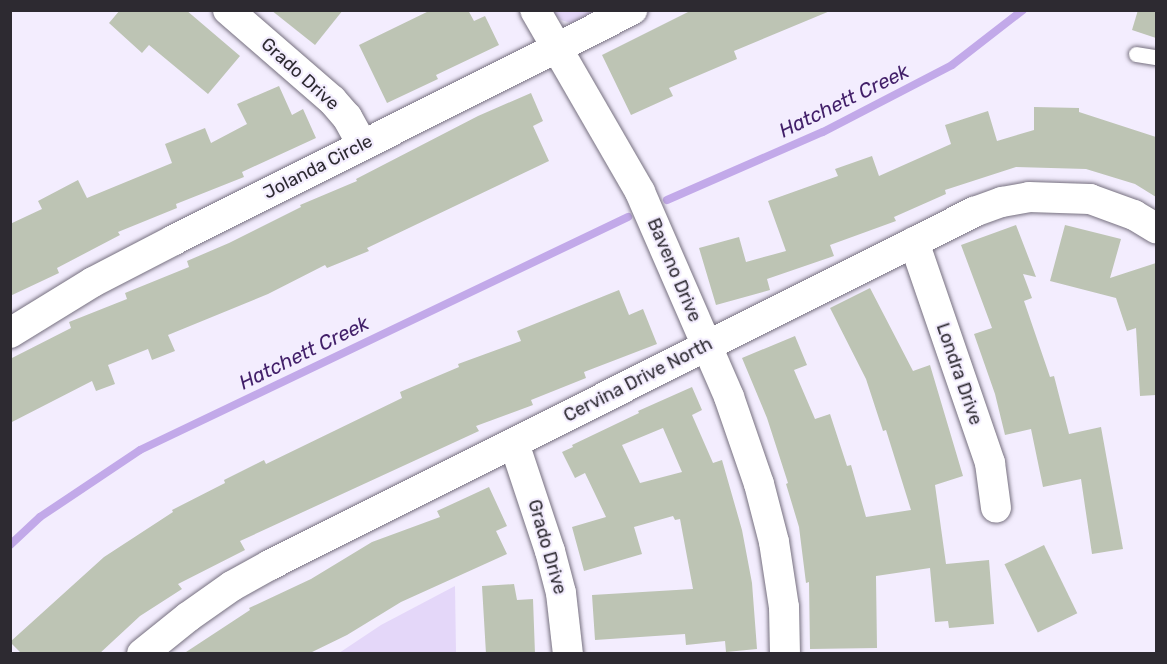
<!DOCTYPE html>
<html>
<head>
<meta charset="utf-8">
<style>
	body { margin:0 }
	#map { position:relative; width:1167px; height:664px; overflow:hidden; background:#f3edfe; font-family:Rubik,sans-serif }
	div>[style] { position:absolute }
	.green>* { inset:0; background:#e4d7f9 }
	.stream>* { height:8px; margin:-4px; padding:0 4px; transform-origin:4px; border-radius:4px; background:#c2a9e9 }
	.building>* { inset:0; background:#bdc4b4; transform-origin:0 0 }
	.roads { filter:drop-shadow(0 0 2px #76707f) drop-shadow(0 0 2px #76707f) }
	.lane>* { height:15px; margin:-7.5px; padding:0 7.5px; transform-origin:7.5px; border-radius:7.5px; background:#fff }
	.street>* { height:30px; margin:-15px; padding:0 15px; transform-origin:15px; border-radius:15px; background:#fff }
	span { translate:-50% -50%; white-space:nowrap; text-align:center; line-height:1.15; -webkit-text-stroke:4.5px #f3edfe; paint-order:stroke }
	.street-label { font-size:18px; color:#2d2a31 }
	.water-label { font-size:20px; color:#421f69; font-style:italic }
	.frame { position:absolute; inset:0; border:12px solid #2d2a31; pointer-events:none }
</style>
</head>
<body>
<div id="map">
	<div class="green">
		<div style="clip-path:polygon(551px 11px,602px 11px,571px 23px,561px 20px)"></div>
		<div style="clip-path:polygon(455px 586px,456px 653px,339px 653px,381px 625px)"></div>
	</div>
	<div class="stream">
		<div style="left:667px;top:200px;width:170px;rotate:-23.6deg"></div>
		<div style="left:823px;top:132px;width:145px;rotate:-27.4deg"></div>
		<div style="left:952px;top:65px;width:90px;rotate:-37.8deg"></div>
		<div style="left:10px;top:545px;width:41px;rotate:-43deg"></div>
		<div style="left:40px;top:517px;width:120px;rotate:-33.8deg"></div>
		<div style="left:140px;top:450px;width:541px;rotate:-25.52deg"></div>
	</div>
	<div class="building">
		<div style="clip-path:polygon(120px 10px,186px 10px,240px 56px,208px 94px,149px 45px,142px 53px,109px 23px)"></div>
		<div style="clip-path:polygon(271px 10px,343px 10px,315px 45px)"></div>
		<div style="clip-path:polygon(431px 10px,468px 10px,474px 21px,485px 16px,499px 45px,436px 75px,438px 79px,387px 103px,359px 45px)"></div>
		<div style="clip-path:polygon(692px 10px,830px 10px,830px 11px,734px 51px,737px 59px,669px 88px,673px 96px,631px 115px,602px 55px)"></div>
		<div style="clip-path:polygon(1138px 10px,1156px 10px,1156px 38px,1132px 30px)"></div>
		<div style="clip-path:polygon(279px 86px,292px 115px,303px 109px,316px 138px,242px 172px,244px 177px,176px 204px,177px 208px,118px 232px,120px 235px,57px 268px,59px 273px,10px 296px,10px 224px,42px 209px,38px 201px,78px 180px,87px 198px,172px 163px,165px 144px,205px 128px,211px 143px,247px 124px,237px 104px)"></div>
		<div style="clip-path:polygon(531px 93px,543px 121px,533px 126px,549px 161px,367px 248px,369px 251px,327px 268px,325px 265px,268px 294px,168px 335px,175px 351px,152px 360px,148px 349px,108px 365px,115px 384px,96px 391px,92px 381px,10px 423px,10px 359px,71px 328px,69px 322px,127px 299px,125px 293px,189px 267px,187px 261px,229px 243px,301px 207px,300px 205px,357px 181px,356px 179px,478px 116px)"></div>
		<div style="clip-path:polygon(1034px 107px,1079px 108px,1079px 112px,1156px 137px,1156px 197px,1135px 184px,1086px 169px,1016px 167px,945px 190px,946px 194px,894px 217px,896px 221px,830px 245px,834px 256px,767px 279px,770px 290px,716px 305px,699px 248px,739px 237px,746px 262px,786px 251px,768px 201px,838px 176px,835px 169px,872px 156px,879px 176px,951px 144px,945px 125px,988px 111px,997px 141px,1034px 130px)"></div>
		<div style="clip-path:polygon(1016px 225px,1036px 277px,1023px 274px,1032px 298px,1024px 301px,1050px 377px,1054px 376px,1069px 434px,1101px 427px,1123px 549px,1092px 554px,1081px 479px,1043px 487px,1031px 429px,1005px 435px,995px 394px,974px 334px,992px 328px,961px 245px)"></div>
		<div style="clip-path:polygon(1065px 225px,1121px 239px,1110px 278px,1156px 263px,1156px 395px,1140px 396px,1136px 328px,1127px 331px,1116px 298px,1050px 281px)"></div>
		<div style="clip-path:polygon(870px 288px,913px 371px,930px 365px,963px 476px,935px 485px,946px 564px,989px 560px,994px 624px,949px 628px,948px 621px,935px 622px,930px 568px,876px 576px,877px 648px,810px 649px,809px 582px,806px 583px,799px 527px,786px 484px,788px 483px,767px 418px,742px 358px,795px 336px,807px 365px,794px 370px,815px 419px,830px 414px,847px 466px,851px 465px,866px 517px,911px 510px,886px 430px,883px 431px,866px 379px,830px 308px)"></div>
		<div style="clip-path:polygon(619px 290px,629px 315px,643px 309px,657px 344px,584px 372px,586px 378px,531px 400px,533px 405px,476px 426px,479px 431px,240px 541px,245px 550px,178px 584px,182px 589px,140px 616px,99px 654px,22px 654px,10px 642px,104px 557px,173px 512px,172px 510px,225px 483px,224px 480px,264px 460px,266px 464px,402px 398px,400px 392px,459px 367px,458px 364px,521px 341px,517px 331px)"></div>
		<div style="clip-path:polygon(evenodd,692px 387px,702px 410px,692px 415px,713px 463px,722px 460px,742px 530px,752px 583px,757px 649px,726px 652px,725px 641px,686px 645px,685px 634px,595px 640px,592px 595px,693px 589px,680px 519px,675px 520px,673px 516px,634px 527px,642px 554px,584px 571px,572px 527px,606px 517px,585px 473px,575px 478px,562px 452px,573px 447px,572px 445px,639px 413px,638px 411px,692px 387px,663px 428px,682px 472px,640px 483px,622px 445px,663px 428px)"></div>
		<div style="clip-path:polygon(489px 487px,507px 526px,496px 531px,507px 554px,401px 602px,347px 635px,308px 654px,183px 654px,250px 610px,249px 608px,311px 579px,372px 542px,440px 517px,437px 511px)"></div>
		<div style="left:1044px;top:545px;width:76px;height:44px;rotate:64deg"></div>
		<div style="clip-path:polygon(514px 584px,517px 600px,533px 599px,535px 654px,486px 654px,482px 586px)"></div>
	</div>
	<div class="roads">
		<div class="lane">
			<div style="left:1136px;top:54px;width:20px;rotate:9deg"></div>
		</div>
		<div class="street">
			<div style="left:228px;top:10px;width:138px;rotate:40.9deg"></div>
			<div style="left:332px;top:100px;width:23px;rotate:49deg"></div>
			<div style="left:347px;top:117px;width:31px;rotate:61deg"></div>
			<div style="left:535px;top:10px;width:210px;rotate:60deg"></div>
			<div style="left:640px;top:192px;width:223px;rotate:66.5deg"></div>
			<div style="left:729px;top:397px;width:92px;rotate:71deg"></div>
			<div style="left:759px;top:484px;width:60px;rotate:75.5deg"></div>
			<div style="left:774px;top:542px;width:66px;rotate:81.3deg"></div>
			<div style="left:784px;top:607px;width:47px;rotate:88.8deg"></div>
			<div style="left:914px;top:242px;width:234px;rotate:71deg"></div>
			<div style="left:990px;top:463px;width:45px;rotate:82.4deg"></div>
			<div style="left:10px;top:333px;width:97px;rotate:-31.6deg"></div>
			<div style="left:93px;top:282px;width:91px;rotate:-27.4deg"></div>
			<div style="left:174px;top:240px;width:513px;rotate:-26.67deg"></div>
			<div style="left:514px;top:443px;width:114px;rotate:71.6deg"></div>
			<div style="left:550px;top:551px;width:43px;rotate:75.3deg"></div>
			<div style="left:561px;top:593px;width:61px;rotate:83.5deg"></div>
			<div style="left:142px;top:654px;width:59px;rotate:-38.8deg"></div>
			<div style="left:188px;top:617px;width:54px;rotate:-35.2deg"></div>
			<div style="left:232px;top:586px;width:43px;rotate:-28.9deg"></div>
			<div style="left:270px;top:565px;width:788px;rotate:-26.63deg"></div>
			<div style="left:974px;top:212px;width:30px;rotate:-20deg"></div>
			<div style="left:1002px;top:202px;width:27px;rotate:-10deg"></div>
			<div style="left:1029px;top:197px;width:61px;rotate:1.9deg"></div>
			<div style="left:1090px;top:199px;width:47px;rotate:20deg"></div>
			<div style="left:1134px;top:215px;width:26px;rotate:31deg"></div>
		</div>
	</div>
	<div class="street-label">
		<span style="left:300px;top:74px;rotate:42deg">Grado Drive</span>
		<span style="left:318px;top:167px;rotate:-27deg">Jolanda Circle</span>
		<span style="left:674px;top:270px;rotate:67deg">Baveno Drive</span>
		<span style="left:959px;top:374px;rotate:71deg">Londra Drive</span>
		<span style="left:638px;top:380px;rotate:-27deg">Cervina Drive North</span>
		<span style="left:547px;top:547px;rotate:74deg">Grado Drive</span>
	</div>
	<div class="water-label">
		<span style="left:844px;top:101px;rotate:-26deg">Hatchett Creek</span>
		<span style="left:304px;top:353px;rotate:-26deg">Hatchett Creek</span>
	</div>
	<div class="frame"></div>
</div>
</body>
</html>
